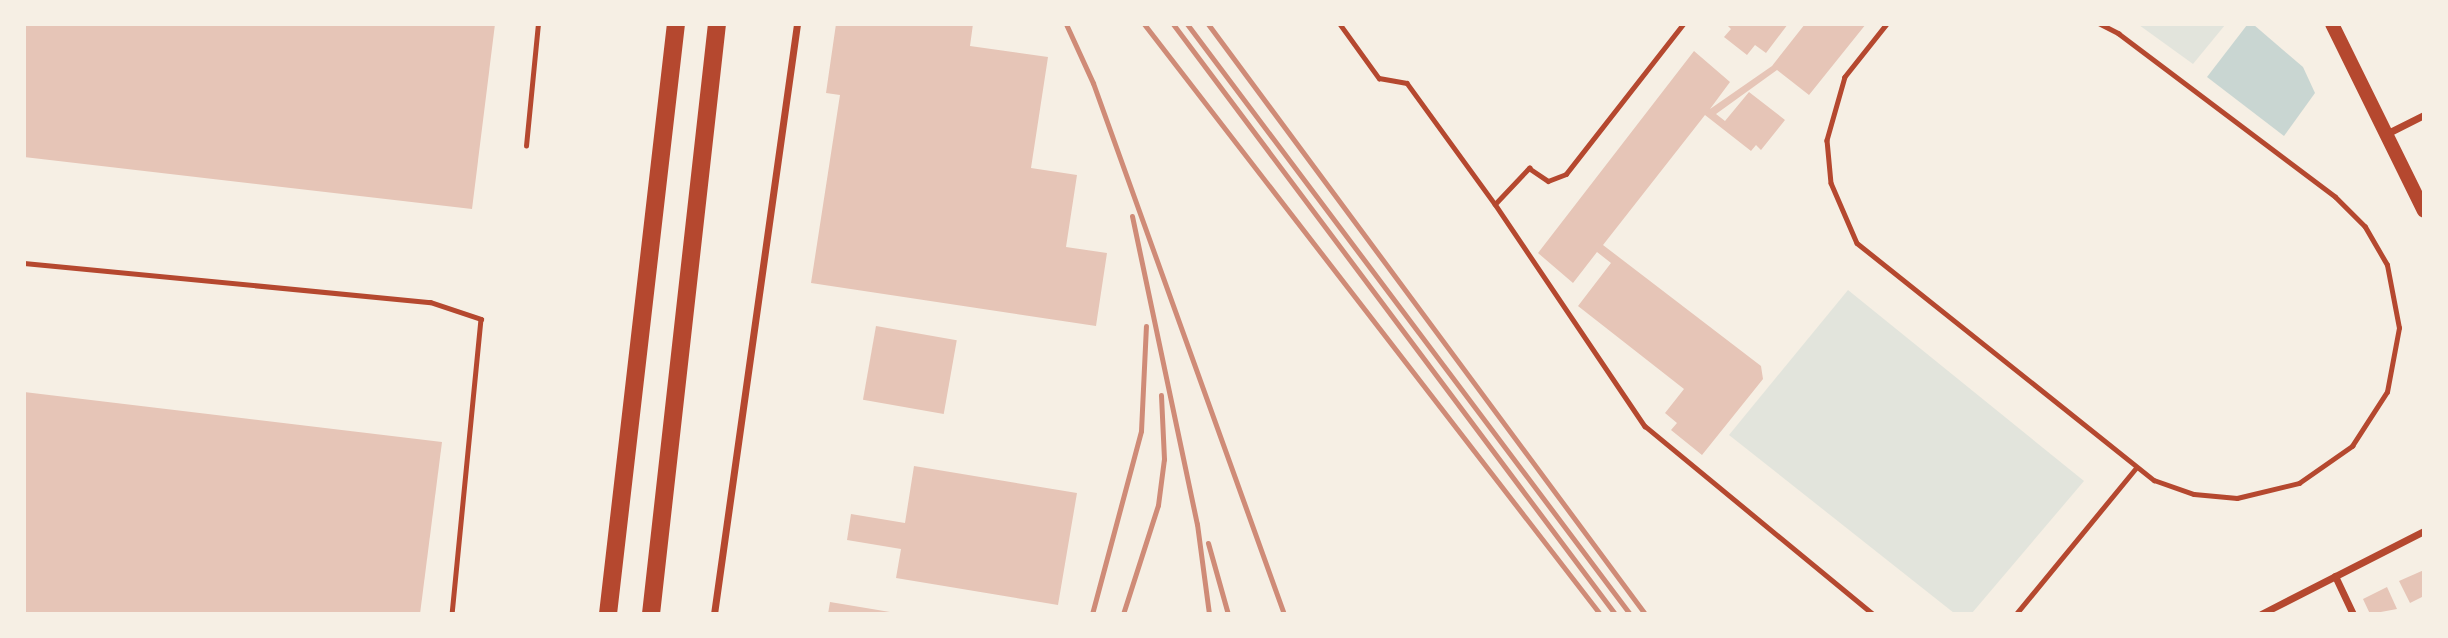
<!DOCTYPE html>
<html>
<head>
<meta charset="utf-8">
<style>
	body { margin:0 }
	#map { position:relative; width:2448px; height:638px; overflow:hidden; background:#f6efe4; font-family:Merriweather,serif }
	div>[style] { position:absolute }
	.green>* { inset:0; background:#e2e4dc }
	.water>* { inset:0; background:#c9d6d2 }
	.building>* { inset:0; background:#e6c5b7; transform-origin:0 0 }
	.service>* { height:4.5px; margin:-2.25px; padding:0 2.25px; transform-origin:2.25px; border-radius:2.25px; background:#b5482f }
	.minor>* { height:7px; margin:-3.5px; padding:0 3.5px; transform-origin:3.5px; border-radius:3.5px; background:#b5482f }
	.secondary>* { height:14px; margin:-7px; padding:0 7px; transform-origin:7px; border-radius:7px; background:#b5482f }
	.motorway>* { height:18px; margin:-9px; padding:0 9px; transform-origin:9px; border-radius:9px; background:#b5482f }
	.rail>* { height:5px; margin:-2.5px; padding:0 2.5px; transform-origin:2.5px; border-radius:2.5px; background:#cf8b77 }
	span { translate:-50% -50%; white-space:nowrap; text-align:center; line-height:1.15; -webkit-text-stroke:5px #f6efe4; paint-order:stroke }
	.frame { position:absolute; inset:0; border:26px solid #f6efe4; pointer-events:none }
</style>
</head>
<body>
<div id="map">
	<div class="green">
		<div style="clip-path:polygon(2139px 25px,2225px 25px,2193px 64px)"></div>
		<div style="clip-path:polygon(1848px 290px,2084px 481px,1972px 613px,1954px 613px,1729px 435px)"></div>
	</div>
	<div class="water">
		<div style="clip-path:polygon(2247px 25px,2254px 25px,2303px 67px,2315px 93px,2284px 136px,2207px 77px)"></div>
	</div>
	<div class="building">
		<div style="clip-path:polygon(24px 24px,495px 24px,472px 209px,24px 157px)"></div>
		<div style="clip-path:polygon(836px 24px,973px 24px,970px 46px,1048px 57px,1031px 168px,1077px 175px,1066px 247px,1107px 253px,1096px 326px,811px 283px,840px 95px,826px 93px)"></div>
		<div style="clip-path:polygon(1726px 24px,1788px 24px,1766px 53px,1755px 45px,1747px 55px,1724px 37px,1731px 29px)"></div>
		<div style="clip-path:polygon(1805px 24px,1866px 24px,1809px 95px,1777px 70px,1716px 114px,1725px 121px,1749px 92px,1785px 120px,1761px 150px,1756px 145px,1751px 151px,1705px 115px,1603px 245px,1761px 366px,1763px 379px,1702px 455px,1671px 430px,1677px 423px,1665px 413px,1684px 389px,1578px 306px,1611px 263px,1597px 252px,1573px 283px,1538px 253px,1694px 51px,1730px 82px,1710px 109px,1772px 66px)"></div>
		<div style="left:876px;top:326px;width:82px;height:75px;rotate:10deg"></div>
		<div style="clip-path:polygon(24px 392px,442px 442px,420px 614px,24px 614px)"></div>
		<div style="clip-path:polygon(914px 466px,1077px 493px,1058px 605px,896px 578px,901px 549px,847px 540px,851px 514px,905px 523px)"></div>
		<div style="clip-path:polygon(2424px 570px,2424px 596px,2410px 603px,2399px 581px)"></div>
		<div style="clip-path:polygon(2387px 587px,2397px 609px,2370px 614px,2363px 599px)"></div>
		<div style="clip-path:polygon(830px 602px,890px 612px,890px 614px,828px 614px)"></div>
	</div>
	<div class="service">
		<div style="left:1340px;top:24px;width:67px;rotate:54.2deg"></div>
		<div style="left:1379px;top:78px;width:28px;rotate:10deg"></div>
		<div style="left:1407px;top:83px;width:150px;rotate:54deg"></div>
		<div style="left:1495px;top:204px;width:50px;rotate:-46.6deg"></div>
		<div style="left:1529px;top:168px;width:23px;rotate:34deg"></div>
		<div style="left:1548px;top:181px;width:19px;rotate:-21deg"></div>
		<div style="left:1566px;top:174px;width:190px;rotate:-52deg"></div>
		<div style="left:1887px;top:24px;width:68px;rotate:128.4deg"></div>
		<div style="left:1845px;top:77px;width:66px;rotate:105.9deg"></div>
		<div style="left:1827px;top:140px;width:43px;rotate:84.7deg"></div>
		<div style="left:1831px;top:183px;width:65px;rotate:66.6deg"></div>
		<div style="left:1857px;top:243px;width:380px;rotate:38.6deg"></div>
		<div style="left:2154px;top:480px;width:42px;rotate:19.3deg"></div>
		<div style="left:2194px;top:494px;width:43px;rotate:5.3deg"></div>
		<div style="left:2237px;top:498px;width:64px;rotate:-13.6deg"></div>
		<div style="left:2299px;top:483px;width:65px;rotate:-34.9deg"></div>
		<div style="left:2352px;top:446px;width:64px;rotate:-57.1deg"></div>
		<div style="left:2387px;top:392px;width:65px;rotate:-79.4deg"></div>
		<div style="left:2399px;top:328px;width:64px;rotate:-100.8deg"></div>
		<div style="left:2387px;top:265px;width:44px;rotate:-120.1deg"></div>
		<div style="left:2365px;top:227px;width:42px;rotate:-135deg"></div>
		<div style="left:2335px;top:197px;width:271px;rotate:-143deg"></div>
		<div style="left:2119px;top:34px;width:22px;rotate:-153deg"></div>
		<div style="left:526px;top:146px;width:123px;rotate:-84.4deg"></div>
		<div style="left:1495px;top:204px;width:268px;rotate:56deg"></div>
		<div style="left:1645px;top:426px;width:296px;rotate:39.5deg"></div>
		<div style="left:24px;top:263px;width:408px;rotate:5.5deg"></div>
		<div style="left:430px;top:302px;width:54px;rotate:18.4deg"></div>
		<div style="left:481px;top:319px;width:296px;rotate:95.6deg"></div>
		<div style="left:2016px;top:614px;width:188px;rotate:-50.6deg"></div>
	</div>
	<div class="minor">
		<div style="left:2386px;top:134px;width:42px;rotate:-26.6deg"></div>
		<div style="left:2335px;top:576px;width:42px;rotate:64.7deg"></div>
		<div style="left:714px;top:614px;width:596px;rotate:-81.99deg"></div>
		<div style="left:2261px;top:614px;width:183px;rotate:-27deg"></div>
	</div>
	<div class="secondary">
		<div style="left:2332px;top:24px;width:208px;rotate:63.8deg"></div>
	</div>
	<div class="motorway">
		<div style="left:608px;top:614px;width:594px;rotate:-83.43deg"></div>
		<div style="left:651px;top:614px;width:594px;rotate:-83.62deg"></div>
	</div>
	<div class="rail">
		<div style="left:1066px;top:24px;width:65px;rotate:65.4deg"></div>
		<div style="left:1093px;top:83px;width:564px;rotate:70.22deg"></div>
		<div style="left:1144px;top:24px;width:746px;rotate:52.3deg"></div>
		<div style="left:1173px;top:24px;width:737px;rotate:53.16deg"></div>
		<div style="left:1187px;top:24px;width:738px;rotate:53.1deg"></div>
		<div style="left:1208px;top:24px;width:734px;rotate:53.47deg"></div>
		<div style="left:1132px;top:216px;width:315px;rotate:78.1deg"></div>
		<div style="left:1197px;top:524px;width:91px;rotate:82.4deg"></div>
		<div style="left:1208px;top:543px;width:74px;rotate:74.3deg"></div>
		<div style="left:1092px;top:614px;width:189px;rotate:-75deg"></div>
		<div style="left:1141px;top:431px;width:105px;rotate:-87.3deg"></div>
		<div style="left:1123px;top:614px;width:114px;rotate:-72.2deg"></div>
		<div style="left:1158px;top:505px;width:46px;rotate:-82.6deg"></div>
		<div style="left:1164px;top:459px;width:64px;rotate:-92.7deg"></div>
	</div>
	<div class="frame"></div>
</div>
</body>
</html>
